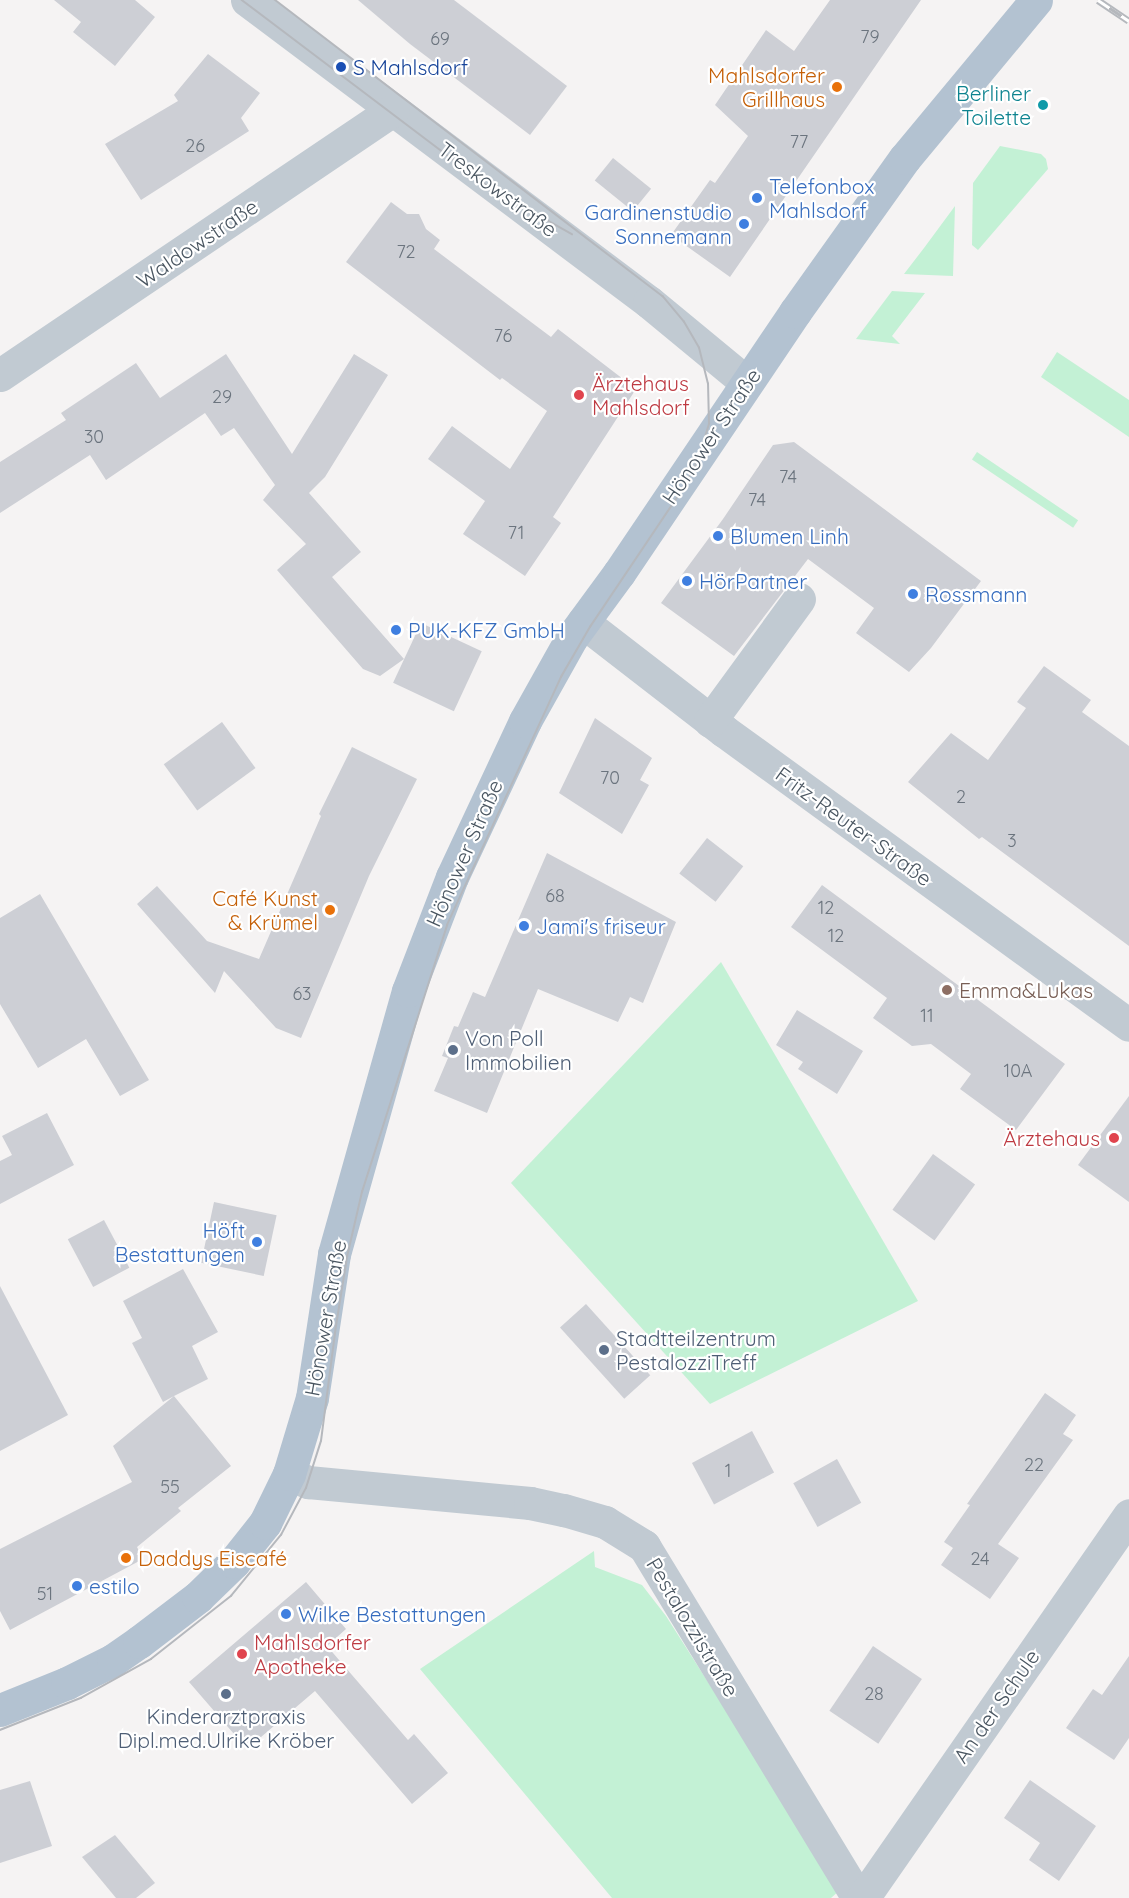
<!DOCTYPE html>
<html>
<head>
<meta charset="utf-8">
<style>
	body { margin:0 }
	#map { position:relative; width:1129px; height:1898px; overflow:hidden; background:#f5f3f3; font-family:Quicksand,sans-serif }
	div>[style] { position:absolute }
	.green>* { inset:0; background:#c3f1d5; transform-origin:0 0 }
	.building>* { inset:0; background:#cdcfd5; transform-origin:0 0 }
	.minor>* { height:33px; margin:-16.5px; padding:0 16.5px; transform-origin:16.5px; border-radius:16.5px; background:#c1cad2 }
	.major>* { height:33px; margin:-16.5px; padding:0 16.5px; transform-origin:16.5px; border-radius:16.5px; background:#b3c2d1 }
	.tram>* { height:1.5px; margin:-0.75px; padding:0 0.75px; transform-origin:0.75px; border-radius:0.75px; background:#b5b8bd }
	.rail>* { height:7px; margin-top:-3.5px; transform-origin:0; background:repeating-linear-gradient(90deg,#fff 0 14px,#b5b8bd 0 28px); box-sizing:border-box; border-block:2px solid #b5b8bd }
	.dots>* { width:16px; height:16px; translate:-50% -50%; box-sizing:border-box; border:3px solid #fff; border-radius:50% }
	span { translate:-50% -50%; white-space:nowrap; text-align:center; line-height:1.15; -webkit-text-stroke:4.5px #fff; paint-order:stroke }
	.number-label { font-size:18px; color:#6b747e }
	.number-label span { -webkit-text-stroke-width:0 }
	.transit-label { font-size:21px; color:#164399 }
	.left { translate:0 -50%; text-align:left }
	.food-label { font-size:21px; color:#c56008 }
	.right { translate:-100% -50%; text-align:right }
	.culture-label { font-size:21px; color:#0d838f }
	.shop-label { font-size:21px; color:#366cbe }
	.street-label { font-size:21px; color:#4a5661 }
	.health-label { font-size:21px; color:#be3a42 }
	.education-label { font-size:21px; color:#785e54 }
	.service-label { font-size:21px; color:#4e5e75 }
</style>
</head>
<body>
<div id="map">
	<div class="green">
		<div style="clip-path:polygon(1000px 146px,1041px 154px,1046px 159px,1048px 169px,978px 250px,972px 245px,973px 183px)"></div>
		<div style="clip-path:polygon(955px 206px,953px 276px,904px 274px,924px 248px)"></div>
		<div style="clip-path:polygon(892px 291px,925px 293px,892px 336px,900px 344px,856px 339px)"></div>
		<div style="clip-path:polygon(1057px 352px,1129px 400px,1129px 437px,1041px 377px)"></div>
		<div style="left:977px;top:452px;width:122px;height:9px;rotate:34deg"></div>
		<div style="clip-path:polygon(721px 962px,918px 1301px,710px 1404px,511px 1183px)"></div>
		<div style="clip-path:polygon(594px 1551px,595px 1567px,642px 1585px,666px 1616px,840px 1890px,831px 1898px,612px 1898px,420px 1669px)"></div>
	</div>
	<div class="building">
		<div style="clip-path:polygon(54px 0,135px 0,155px 17px,115px 66px,73px 32px,81px 22px)"></div>
		<div style="clip-path:polygon(358px 0,454px 0,567px 86px,530px 135px,410px 44px)"></div>
		<div style="clip-path:polygon(830px 0,921px 0,730px 277px,671px 235px,710px 180px,715px 183px,748px 136px,715px 105px,766px 30px,794px 51px)"></div>
		<div style="clip-path:polygon(208px 54px,260px 93px,241px 118px,249px 131px,141px 200px,105px 144px,178px 101px,174px 95px)"></div>
		<div style="left:613px;top:158px;width:49px;height:29px;rotate:39deg"></div>
		<div style="clip-path:polygon(391px 202px,407px 214px,419px 214px,426px 229px,440px 240px,434px 249px,551px 337px,558px 329px,636px 389px,553px 517px,561px 523px,525px 576px,463px 534px,485px 501px,428px 459px,452px 426px,510px 469px,547px 411px,502px 378px,500px 380px,346px 262px)"></div>
		<div style="clip-path:polygon(226px 354px,292px 454px,354px 354px,388px 375px,325px 477px,309px 493px,361px 552px,332px 577px,404px 659px,380px 676px,363px 669px,277px 570px,306px 544px,263px 500px,275px 485px,234px 428px,221px 436px,205px 413px,106px 480px,90px 455px,0 513px,0 462px,66px 420px,61px 413px,136px 363px,160px 398px)"></div>
		<div style="clip-path:polygon(794px 442px,981px 581px,931px 648px,909px 672px,856px 633px,874px 608px,808px 559px,734px 656px,661px 603px,723px 519px,773px 445px)"></div>
		<div style="left:421px;top:623px;width:67px;height:66px;rotate:25deg"></div>
		<div style="clip-path:polygon(1044px 666px,1091px 700px,1082px 712px,1129px 746px,1129px 946px,982px 837px,979px 839px,908px 782px,951px 733px,988px 760px,1026px 708px,1017px 702px)"></div>
		<div style="clip-path:polygon(595px 718px,652px 758px,640px 780px,649px 785px,622px 834px,559px 793px)"></div>
		<div style="left:222px;top:722px;width:57px;height:72px;rotate:54deg"></div>
		<div style="clip-path:polygon(352px 747px,417px 779px,369px 876px,301px 1038px,276px 1028px,224px 971px,215px 993px,137px 904px,157px 886px,207px 941px,259px 959px,321px 816px,319px 814px)"></div>
		<div style="left:707px;top:838px;width:46px;height:45px;rotate:38deg"></div>
		<div style="clip-path:polygon(547px 853px,676px 922px,643px 1003px,630px 997px,618px 1022px,538px 989px,487px 1113px,434px 1091px,448px 1058px,442px 1056px,454px 1026px,458px 1027px,473px 992px,485px 997px)"></div>
		<div style="clip-path:polygon(822px 885px,1065px 1064px,1016px 1130px,960px 1089px,971px 1074px,931px 1044px,912px 1046px,873px 1018px,887px 998px,791px 927px)"></div>
		<div style="clip-path:polygon(40px 894px,149px 1080px,120px 1096px,86px 1039px,38px 1068px,0 1004px,0 918px)"></div>
		<div style="clip-path:polygon(797px 1010px,863px 1051px,837px 1094px,798px 1069px,803px 1062px,776px 1045px)"></div>
		<div style="clip-path:polygon(1129px 1096px,1129px 1202px,1078px 1165px)"></div>
		<div style="clip-path:polygon(47px 1113px,74px 1165px,0 1204px,0 1161px,12px 1155px,2px 1136px)"></div>
		<div style="left:933px;top:1154px;width:52px;height:69px;rotate:36deg"></div>
		<div style="left:214px;top:1202px;width:64px;height:62px;rotate:12deg"></div>
		<div style="left:104px;top:1220px;width:54px;height:41px;rotate:62deg"></div>
		<div style="clip-path:polygon(183px 1269px,218px 1332px,192px 1346px,208px 1379px,174px 1396px,231px 1466px,178px 1508px,181px 1511px,137px 1547px,143px 1559px,10px 1630px,0 1611px,0 1549px,132px 1482px,113px 1446px,174px 1396px,163px 1402px,132px 1343px,142px 1338px,123px 1301px)"></div>
		<div style="clip-path:polygon(0 1286px,68px 1415px,0 1451px)"></div>
		<div style="left:586px;top:1304px;width:96px;height:35px;rotate:48deg"></div>
		<div style="clip-path:polygon(1045px 1393px,1076px 1415px,1063px 1434px,1073px 1440px,998px 1544px,1019px 1558px,990px 1599px,941px 1565px,953px 1548px,944px 1542px,970px 1505px,967px 1504px)"></div>
		<div style="left:752px;top:1431px;width:47px;height:68px;rotate:62deg"></div>
		<div style="left:837px;top:1459px;width:50px;height:50px;rotate:61deg"></div>
		<div style="clip-path:polygon(306px 1582px,346px 1629px,327px 1646px,408px 1740px,414px 1734px,448px 1773px,412px 1804px,315px 1691px,247px 1749px,189px 1682px)"></div>
		<div style="left:873px;top:1646px;width:59px;height:78px;rotate:34deg"></div>
		<div style="clip-path:polygon(1129px 1656px,1129px 1738px,1114px 1760px,1066px 1728px,1093px 1689px,1102px 1695px)"></div>
		<div style="clip-path:polygon(1030px 1780px,1096px 1826px,1059px 1881px,1029px 1860px,1040px 1843px,1004px 1818px)"></div>
		<div style="clip-path:polygon(30px 1781px,52px 1846px,0 1863px,0 1790px)"></div>
		<div style="clip-path:polygon(115px 1835px,155px 1883px,136px 1898px,116px 1898px,82px 1857px)"></div>
	</div>
	<div class="minor">
		<div style="left:247px;top:0;width:503px;rotate:36.92deg"></div>
		<div style="left:649px;top:302px;width:126px;rotate:39.5deg"></div>
		<div style="left:0;top:375px;width:474px;rotate:-34deg"></div>
		<div style="left:583px;top:622px;width:178px;rotate:37.7deg"></div>
		<div style="left:724px;top:731px;width:500px;rotate:35.98deg"></div>
		<div style="left:710px;top:721px;width:151px;rotate:-53.9deg"></div>
		<div style="left:289px;top:1474px;width:21px;rotate:23deg"></div>
		<div style="left:308px;top:1482px;width:223px;rotate:5.4deg"></div>
		<div style="left:530px;top:1503px;width:35px;rotate:12deg"></div>
		<div style="left:564px;top:1510px;width:43px;rotate:16.3deg"></div>
		<div style="left:605px;top:1522px;width:46px;rotate:31.6deg"></div>
		<div style="left:644px;top:1546px;width:412px;rotate:58.7deg"></div>
		<div style="left:863px;top:1898px;width:466px;rotate:-55.2deg"></div>
	</div>
	<div class="major">
		<div style="left:0;top:1710px;width:72px;rotate:-21.9deg"></div>
		<div style="left:67px;top:1683px;width:51px;rotate:-26.6deg"></div>
		<div style="left:113px;top:1660px;width:32px;rotate:-35deg"></div>
		<div style="left:139px;top:1642px;width:74px;rotate:-37.3deg"></div>
		<div style="left:198px;top:1597px;width:50px;rotate:-44.2deg"></div>
		<div style="left:234px;top:1562px;width:50px;rotate:-51.5deg"></div>
		<div style="left:265px;top:1523px;width:55px;rotate:-63.9deg"></div>
		<div style="left:289px;top:1474px;width:79px;rotate:-73.2deg"></div>
		<div style="left:312px;top:1398px;width:146px;rotate:-81.3deg"></div>
		<div style="left:334px;top:1254px;width:273px;rotate:-74.3deg"></div>
		<div style="left:408px;top:991px;width:122px;rotate:-68.9deg"></div>
		<div style="left:452px;top:877px;width:172px;rotate:-64.9deg"></div>
		<div style="left:525px;top:721px;width:96px;rotate:-60.8deg"></div>
		<div style="left:572px;top:637px;width:79px;rotate:-53.7deg"></div>
		<div style="left:619px;top:573px;width:315px;rotate:-56deg"></div>
		<div style="left:795px;top:312px;width:189px;rotate:-54.5deg"></div>
		<div style="left:905px;top:158px;width:205px;rotate:-50.3deg"></div>
	</div>
	<div class="tram">
		<div style="left:242px;top:0;width:313px;rotate:37.1deg"></div>
		<div style="left:492px;top:189px;width:92px;rotate:29.4deg"></div>
		<div style="left:0;top:1730px;width:87px;rotate:-21.6deg"></div>
		<div style="left:81px;top:1698px;width:80px;rotate:-29.1deg"></div>
		<div style="left:151px;top:1659px;width:102px;rotate:-38.2deg"></div>
		<div style="left:231px;top:1596px;width:79px;rotate:-50.7deg"></div>
		<div style="left:281px;top:1535px;width:53px;rotate:-62deg"></div>
		<div style="left:306px;top:1488px;width:49px;rotate:-72.3deg"></div>
		<div style="left:321px;top:1441px;width:116px;rotate:-82.6deg"></div>
		<div style="left:336px;top:1326px;width:70px;rotate:-80.9deg"></div>
		<div style="left:347px;top:1257px;width:67px;rotate:-77deg"></div>
		<div style="left:362px;top:1192px;width:280px;rotate:-72.3deg"></div>
		<div style="left:447px;top:925px;width:273px;rotate:-65.3deg"></div>
		<div style="left:561px;top:677px;width:58px;rotate:-59.9deg"></div>
		<div style="left:590px;top:627px;width:169px;rotate:-56.1deg"></div>
		<div style="left:684px;top:487px;width:30px;rotate:-63deg"></div>
		<div style="left:698px;top:460px;width:38px;rotate:-73deg"></div>
		<div style="left:709px;top:424px;width:40px;rotate:-91.4deg"></div>
		<div style="left:708px;top:384px;width:37px;rotate:-104deg"></div>
		<div style="left:699px;top:348px;width:30px;rotate:-120deg"></div>
		<div style="left:684px;top:322px;width:33px;rotate:-130deg"></div>
		<div style="left:663px;top:297px;width:489px;rotate:-142.6deg"></div>
	</div>
	<div class="rail">
		<div style="left:1098px;top:0;width:37px;rotate:34deg"></div>
	</div>
	<div class="dots">
		<div style="left:341px;top:67px;background:#1a4fb4"></div>
		<div style="left:837px;top:87px;background:#e8710a"></div>
		<div style="left:1043px;top:105px;background:#0f9aa8"></div>
		<div style="left:757px;top:198px;background:#3f7fe0"></div>
		<div style="left:744px;top:224px;background:#3f7fe0"></div>
		<div style="left:579px;top:395px;background:#e0444e"></div>
		<div style="left:718px;top:536px;background:#3f7fe0"></div>
		<div style="left:687px;top:581px;background:#3f7fe0"></div>
		<div style="left:913px;top:594px;background:#3f7fe0"></div>
		<div style="left:396px;top:630px;background:#3f7fe0"></div>
		<div style="left:330px;top:910px;background:#e8710a"></div>
		<div style="left:524px;top:926px;background:#3f7fe0"></div>
		<div style="left:947px;top:990px;background:#8d6e63"></div>
		<div style="left:453px;top:1050px;background:#5c6f8a"></div>
		<div style="left:1114px;top:1138px;background:#e0444e"></div>
		<div style="left:257px;top:1242px;background:#3f7fe0"></div>
		<div style="left:604px;top:1350px;background:#5c6f8a"></div>
		<div style="left:126px;top:1558px;background:#e8710a"></div>
		<div style="left:77px;top:1586px;background:#3f7fe0"></div>
		<div style="left:286px;top:1614px;background:#3f7fe0"></div>
		<div style="left:242px;top:1654px;background:#e0444e"></div>
		<div style="left:226px;top:1694px;background:#5c6f8a"></div>
	</div>
	<div class="number-label">
		<span style="left:870px;top:37px">79</span>
		<span style="left:440px;top:39px">69</span>
		<span style="left:799px;top:142px">77</span>
		<span style="left:195px;top:146px">26</span>
		<span style="left:406px;top:252px">72</span>
		<span style="left:503px;top:336px">76</span>
		<span style="left:222px;top:397px">29</span>
		<span style="left:94px;top:437px">30</span>
		<span style="left:788px;top:477px">74</span>
		<span style="left:757px;top:500px">74</span>
		<span style="left:516px;top:533px">71</span>
		<span style="left:610px;top:778px">70</span>
		<span style="left:961px;top:797px">2</span>
		<span style="left:1012px;top:841px">3</span>
		<span style="left:555px;top:896px">68</span>
		<span style="left:826px;top:908px">12</span>
		<span style="left:836px;top:936px">12</span>
		<span style="left:302px;top:994px">63</span>
		<span style="left:927px;top:1016px">11</span>
		<span style="left:1018px;top:1071px">10A</span>
		<span style="left:1034px;top:1465px">22</span>
		<span style="left:728px;top:1471px">1</span>
		<span style="left:170px;top:1487px">55</span>
		<span style="left:980px;top:1559px">24</span>
		<span style="left:45px;top:1594px">51</span>
		<span style="left:874px;top:1694px">28</span>
	</div>
	<div class="transit-label">
		<span class="left" style="left:353px;top:67px">S Mahlsdorf</span>
	</div>
	<div class="food-label">
		<span class="right" style="left:825px;top:87px">Mahlsdorfer<br>Grillhaus</span>
		<span class="right" style="left:318px;top:910px">Café Kunst<br>&amp; Krümel</span>
		<span class="left" style="left:138px;top:1558px">Daddys Eiscafé</span>
	</div>
	<div class="culture-label">
		<span class="right" style="left:1031px;top:105px">Berliner<br>Toilette</span>
	</div>
	<div class="shop-label">
		<span class="left" style="left:769px;top:198px">Telefonbox<br>Mahlsdorf</span>
		<span class="right" style="left:732px;top:224px">Gardinenstudio<br>Sonnemann</span>
		<span class="left" style="left:730px;top:536px">Blumen Linh</span>
		<span class="left" style="left:699px;top:581px">HörPartner</span>
		<span class="left" style="left:925px;top:594px">Rossmann</span>
		<span class="left" style="left:408px;top:630px">PUK-KFZ GmbH</span>
		<span class="left" style="left:536px;top:926px">Jami's friseur</span>
		<span class="right" style="left:245px;top:1242px">Höft<br>Bestattungen</span>
		<span class="left" style="left:89px;top:1586px">estilo</span>
		<span class="left" style="left:298px;top:1614px">Wilke Bestattungen</span>
	</div>
	<div class="street-label">
		<span style="left:498px;top:189px;rotate:37deg">Treskowstraße</span>
		<span style="left:197px;top:243px;rotate:-34deg">Waldowstraße</span>
		<span style="left:711px;top:436px;rotate:-56deg">Hönower Straße</span>
		<span style="left:854px;top:826px;rotate:36deg">Fritz-Reuter-Straße</span>
		<span style="left:464px;top:853px;rotate:-66deg">Hönower Straße</span>
		<span style="left:325px;top:1318px;rotate:-80deg">Hönower Straße</span>
		<span style="left:693px;top:1627px;rotate:59deg">Pestalozzistraße</span>
		<span style="left:996px;top:1706px;rotate:-55deg">An der Schule</span>
	</div>
	<div class="health-label">
		<span class="left" style="left:592px;top:395px">Ärztehaus<br>Mahlsdorf</span>
		<span class="right" style="left:1100px;top:1138px">Ärztehaus</span>
		<span class="left" style="left:254px;top:1654px">Mahlsdorfer<br>Apotheke</span>
	</div>
	<div class="education-label">
		<span class="left" style="left:959px;top:990px">Emma&amp;Lukas</span>
	</div>
	<div class="service-label">
		<span class="left" style="left:465px;top:1050px">Von Poll<br>Immobilien</span>
		<span class="left" style="left:616px;top:1350px">Stadtteilzentrum<br>PestalozziTreff</span>
		<span style="left:226px;top:1728px">Kinderarztpraxis<br>Dipl.med.Ulrike Kröber</span>
	</div>
</div>
</body>
</html>
